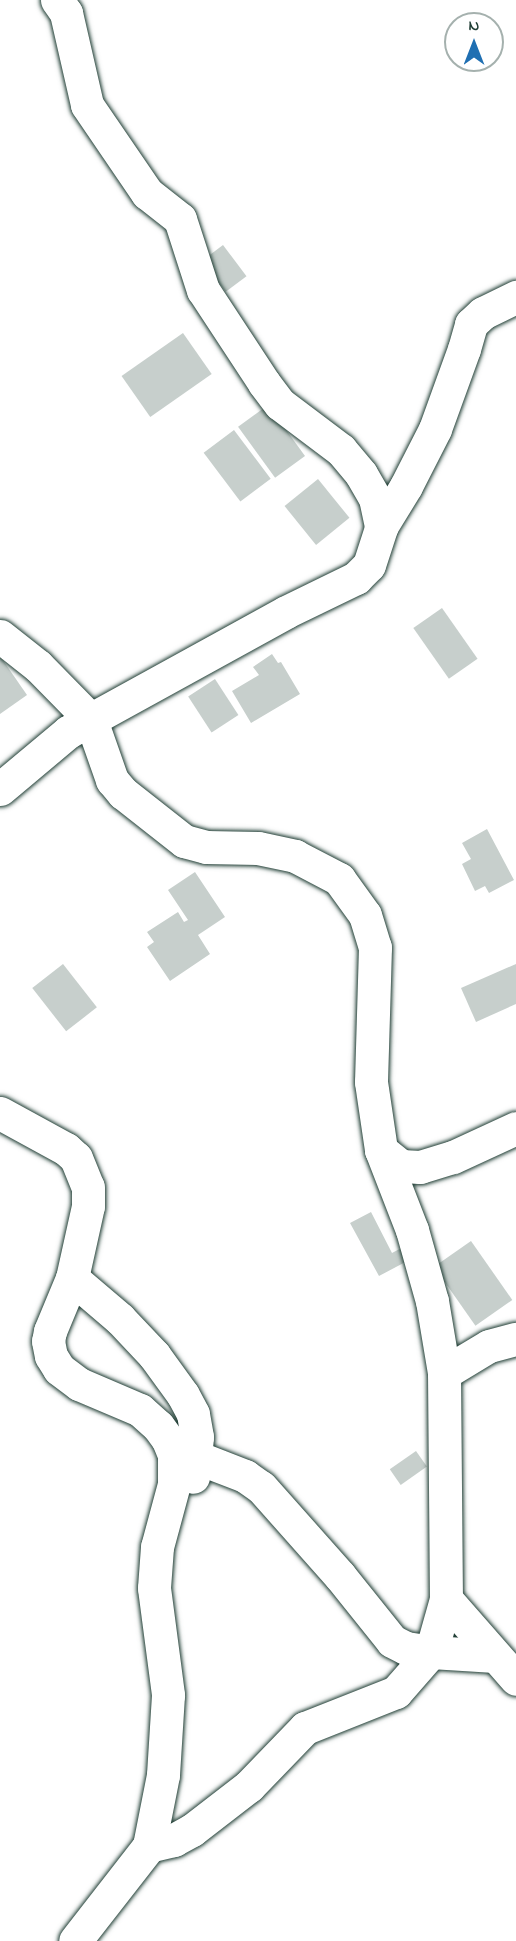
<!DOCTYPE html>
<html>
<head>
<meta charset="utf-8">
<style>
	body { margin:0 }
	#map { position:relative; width:516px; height:1941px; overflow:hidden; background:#fff; font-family:"Indie Flower",sans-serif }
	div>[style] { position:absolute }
	.building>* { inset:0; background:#c7cfcc; transform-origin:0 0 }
	.roads { filter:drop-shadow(0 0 2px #1f3d34) drop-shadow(0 0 2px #1f3d34) }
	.minor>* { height:33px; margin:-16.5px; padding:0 16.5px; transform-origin:16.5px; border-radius:16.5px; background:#fff }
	span { translate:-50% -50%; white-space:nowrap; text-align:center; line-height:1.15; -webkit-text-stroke:6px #fff; paint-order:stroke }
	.north { position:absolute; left:444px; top:12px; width:60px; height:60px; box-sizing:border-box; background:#fff; border:2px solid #a5b1ae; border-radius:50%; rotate:0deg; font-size:16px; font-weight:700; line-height:24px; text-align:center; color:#1f3d34 }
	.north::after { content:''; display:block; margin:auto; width:21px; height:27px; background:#1f6fb2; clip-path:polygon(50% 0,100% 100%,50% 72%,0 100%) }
</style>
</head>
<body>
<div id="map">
	<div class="building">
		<div style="left:223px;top:245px;width:39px;height:26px;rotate:53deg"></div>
		<div style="left:183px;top:333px;width:50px;height:75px;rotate:55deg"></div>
		<div style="left:268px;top:405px;width:63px;height:37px;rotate:54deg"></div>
		<div style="left:234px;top:430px;width:61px;height:38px;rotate:53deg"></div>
		<div style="left:318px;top:479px;width:50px;height:43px;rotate:51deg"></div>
		<div style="left:442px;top:608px;width:62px;height:35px;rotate:55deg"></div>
		<div style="clip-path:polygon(272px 654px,278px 663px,281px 662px,300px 694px,251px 723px,232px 691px,259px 675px,253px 667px)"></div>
		<div style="clip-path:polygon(0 656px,27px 695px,0 714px)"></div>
		<div style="left:215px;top:679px;width:43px;height:32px;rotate:57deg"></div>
		<div style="clip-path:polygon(487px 829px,514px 880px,489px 893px,485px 886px,475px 891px,462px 864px,471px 859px,462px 843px)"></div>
		<div style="clip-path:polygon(195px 872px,225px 917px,198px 935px,210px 954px,170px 981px,147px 947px,154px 942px,147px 932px,178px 912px,184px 922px,188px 920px,168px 890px)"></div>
		<div style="left:63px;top:964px;width:55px;height:39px;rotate:52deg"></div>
		<div style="clip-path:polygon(516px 964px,516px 1004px,476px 1022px,461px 988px)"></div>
		<div style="clip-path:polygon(371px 1212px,392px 1253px,407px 1245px,413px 1258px,379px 1276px,350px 1223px)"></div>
		<div style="left:471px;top:1241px;width:72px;height:45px;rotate:55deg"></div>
		<div style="left:416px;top:1451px;width:19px;height:32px;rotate:55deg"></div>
	</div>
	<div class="roads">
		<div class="minor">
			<div style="left:57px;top:0;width:16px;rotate:55deg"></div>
			<div style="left:66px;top:13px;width:94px;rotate:77.1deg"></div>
			<div style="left:87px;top:105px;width:107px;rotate:55.7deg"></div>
			<div style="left:147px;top:193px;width:42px;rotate:38.2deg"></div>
			<div style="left:180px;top:219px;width:75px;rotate:72.1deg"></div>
			<div style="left:203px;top:290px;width:111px;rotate:56.7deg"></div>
			<div style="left:264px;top:383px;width:26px;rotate:53deg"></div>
			<div style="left:280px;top:404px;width:76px;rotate:37deg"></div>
			<div style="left:341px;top:450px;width:31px;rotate:50deg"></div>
			<div style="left:361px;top:474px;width:28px;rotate:60deg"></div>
			<div style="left:375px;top:498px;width:30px;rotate:78deg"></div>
			<div style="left:0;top:636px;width:48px;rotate:38.3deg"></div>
			<div style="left:38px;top:666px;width:76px;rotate:45.5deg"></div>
			<div style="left:91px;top:720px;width:64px;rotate:70.7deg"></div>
			<div style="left:112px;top:780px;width:17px;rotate:50deg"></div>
			<div style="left:123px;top:793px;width:78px;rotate:38.2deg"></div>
			<div style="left:184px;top:841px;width:23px;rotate:15deg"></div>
			<div style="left:206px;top:847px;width:52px;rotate:1.1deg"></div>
			<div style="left:258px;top:848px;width:38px;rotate:12deg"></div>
			<div style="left:295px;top:856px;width:50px;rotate:27.6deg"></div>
			<div style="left:339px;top:879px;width:44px;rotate:54.2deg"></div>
			<div style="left:365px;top:915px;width:34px;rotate:73deg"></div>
			<div style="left:375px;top:947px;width:135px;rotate:91.7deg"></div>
			<div style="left:371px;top:1082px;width:69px;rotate:81.6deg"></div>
			<div style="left:381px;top:1150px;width:86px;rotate:68.8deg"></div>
			<div style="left:412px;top:1230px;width:74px;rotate:74.3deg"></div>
			<div style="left:432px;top:1301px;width:73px;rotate:80.5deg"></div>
			<div style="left:444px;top:1373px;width:226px;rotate:89.5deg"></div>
			<div style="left:446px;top:1599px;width:55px;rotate:105.8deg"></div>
			<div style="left:431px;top:1652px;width:53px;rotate:131.2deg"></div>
			<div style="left:396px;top:1692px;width:98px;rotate:158.4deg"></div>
			<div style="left:305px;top:1728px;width:81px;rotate:134deg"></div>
			<div style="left:249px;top:1786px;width:72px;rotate:142.3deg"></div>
			<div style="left:192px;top:1830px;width:21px;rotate:151deg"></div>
			<div style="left:174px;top:1840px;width:26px;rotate:167deg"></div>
			<div style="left:0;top:789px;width:89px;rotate:-40deg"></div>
			<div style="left:68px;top:732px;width:249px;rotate:-28.8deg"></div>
			<div style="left:286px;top:612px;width:78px;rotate:-25.9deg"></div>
			<div style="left:356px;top:578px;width:18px;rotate:-45deg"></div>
			<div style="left:369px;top:565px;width:40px;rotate:-72deg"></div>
			<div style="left:381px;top:527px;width:48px;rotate:-58.6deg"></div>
			<div style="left:406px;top:486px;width:64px;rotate:-63deg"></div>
			<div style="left:435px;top:429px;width:85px;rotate:-70.1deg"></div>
			<div style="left:464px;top:349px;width:26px;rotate:-74deg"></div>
			<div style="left:471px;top:324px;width:16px;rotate:-43deg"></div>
			<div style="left:483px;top:313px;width:37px;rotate:-26deg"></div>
			<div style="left:0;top:1113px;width:75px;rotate:28.6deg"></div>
			<div style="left:66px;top:1149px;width:13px;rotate:42deg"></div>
			<div style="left:76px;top:1158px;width:31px;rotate:68deg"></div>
			<div style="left:88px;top:1187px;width:19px;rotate:90deg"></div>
			<div style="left:88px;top:1206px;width:74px;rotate:102.5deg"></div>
			<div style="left:72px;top:1278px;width:57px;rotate:112.5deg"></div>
			<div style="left:50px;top:1331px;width:10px;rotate:101deg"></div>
			<div style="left:48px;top:1341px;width:15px;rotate:79deg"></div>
			<div style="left:51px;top:1356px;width:15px;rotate:58deg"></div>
			<div style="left:59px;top:1369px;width:25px;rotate:37deg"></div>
			<div style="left:79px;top:1384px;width:66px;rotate:23.1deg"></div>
			<div style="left:140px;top:1410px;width:24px;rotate:42deg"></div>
			<div style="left:158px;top:1426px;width:17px;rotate:54deg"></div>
			<div style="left:168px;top:1440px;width:16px;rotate:68deg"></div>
			<div style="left:174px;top:1455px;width:29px;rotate:90deg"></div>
			<div style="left:174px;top:1484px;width:65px;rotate:105.1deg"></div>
			<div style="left:157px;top:1547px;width:41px;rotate:94.2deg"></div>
			<div style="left:154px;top:1588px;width:108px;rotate:82.5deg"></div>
			<div style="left:168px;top:1695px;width:80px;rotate:93.6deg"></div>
			<div style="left:163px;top:1775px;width:72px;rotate:101.2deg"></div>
			<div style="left:149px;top:1846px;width:120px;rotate:127.9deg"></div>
			<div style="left:381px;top:1150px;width:26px;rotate:39deg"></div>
			<div style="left:401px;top:1166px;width:19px;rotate:3deg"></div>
			<div style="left:420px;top:1167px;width:34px;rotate:-17deg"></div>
			<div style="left:453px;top:1157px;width:69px;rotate:-24.7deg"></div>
			<div style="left:72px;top:1278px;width:63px;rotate:40.5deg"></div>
			<div style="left:120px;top:1319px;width:50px;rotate:46.6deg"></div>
			<div style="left:154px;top:1355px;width:49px;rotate:54.1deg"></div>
			<div style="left:183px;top:1395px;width:21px;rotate:62deg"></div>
			<div style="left:193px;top:1414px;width:23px;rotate:80deg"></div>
			<div style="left:197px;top:1437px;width:40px;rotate:95.7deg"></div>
			<div style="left:444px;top:1373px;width:52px;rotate:-31deg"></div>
			<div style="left:489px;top:1346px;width:28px;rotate:-15deg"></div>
			<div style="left:196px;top:1457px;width:53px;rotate:21.2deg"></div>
			<div style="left:245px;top:1476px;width:19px;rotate:35deg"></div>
			<div style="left:261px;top:1487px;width:119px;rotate:48.4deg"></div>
			<div style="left:340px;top:1576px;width:83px;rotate:51.3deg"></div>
			<div style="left:392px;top:1641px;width:16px;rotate:27deg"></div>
			<div style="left:406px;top:1648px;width:25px;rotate:9deg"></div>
			<div style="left:431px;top:1652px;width:64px;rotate:3.6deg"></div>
			<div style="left:446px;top:1599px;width:106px;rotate:48.8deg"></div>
		</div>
	</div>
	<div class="north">N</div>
</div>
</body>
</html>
